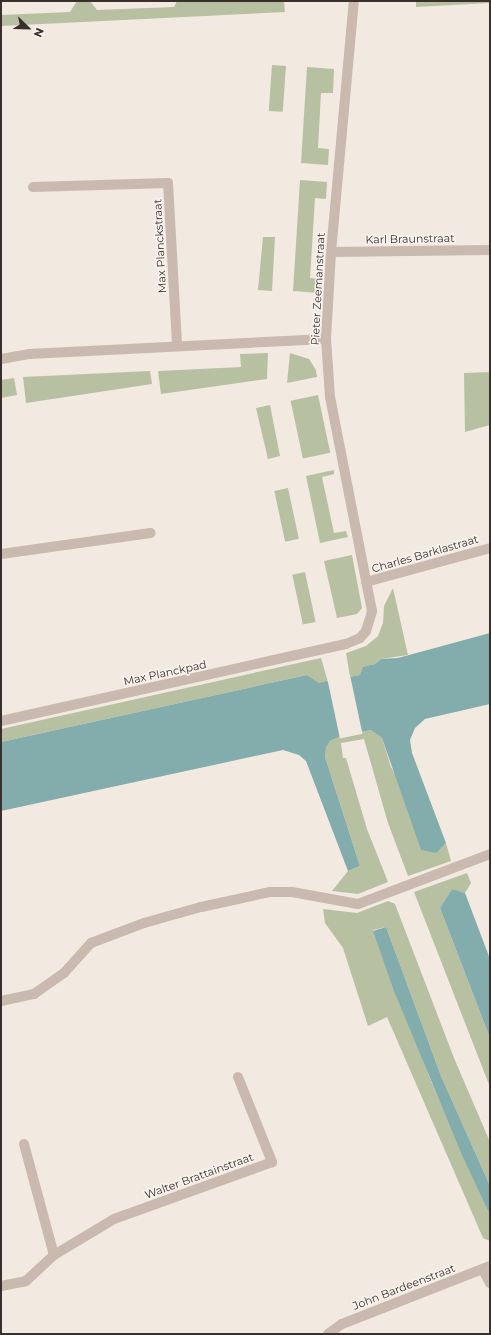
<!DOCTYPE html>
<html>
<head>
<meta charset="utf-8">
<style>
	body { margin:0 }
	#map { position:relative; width:491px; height:1335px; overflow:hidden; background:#f2e9e1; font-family:Montserrat,sans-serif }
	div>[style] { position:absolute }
	.green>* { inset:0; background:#b8c0a2; transform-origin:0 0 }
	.water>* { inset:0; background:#82adac }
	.pier>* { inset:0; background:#f2e9e1; transform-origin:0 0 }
	.lane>* { height:10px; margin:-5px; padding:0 5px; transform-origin:5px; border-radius:5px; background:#c9b9ae }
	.street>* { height:10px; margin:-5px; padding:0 5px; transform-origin:5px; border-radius:5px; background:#c9b9ae }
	span { translate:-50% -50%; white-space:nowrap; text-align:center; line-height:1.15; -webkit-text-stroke:3px #f9f3ee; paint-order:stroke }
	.street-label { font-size:11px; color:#392f2c }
	.frame { position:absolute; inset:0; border:2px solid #392f2c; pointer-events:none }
	.north { position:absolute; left:8px; top:8px; width:40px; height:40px; -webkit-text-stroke:3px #f9f3ee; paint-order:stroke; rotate:113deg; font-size:11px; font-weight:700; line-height:16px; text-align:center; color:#392f2c }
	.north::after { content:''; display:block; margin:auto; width:14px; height:18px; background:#392f2c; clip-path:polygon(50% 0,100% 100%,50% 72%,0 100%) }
</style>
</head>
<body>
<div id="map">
	<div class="green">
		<div style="clip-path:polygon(77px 1px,90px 1px,97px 10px,174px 7px,177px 1px,284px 1px,285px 12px,1px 26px,1px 15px,70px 12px)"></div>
		<div style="clip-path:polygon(416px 1px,490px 1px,490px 3px,416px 7px)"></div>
		<div style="left:272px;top:65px;width:14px;height:46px;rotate:4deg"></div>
		<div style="clip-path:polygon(307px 67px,334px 69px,333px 93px,321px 93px,318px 148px,329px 149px,328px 165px,301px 163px)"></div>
		<div style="clip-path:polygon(300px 180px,327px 182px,326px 199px,315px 198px,310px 278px,321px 279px,320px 293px,293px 291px)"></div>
		<div style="clip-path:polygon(263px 237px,275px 237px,272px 291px,258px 290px)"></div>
		<div style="clip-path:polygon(268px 353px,267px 379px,161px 394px,158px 371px,241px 367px,240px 354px)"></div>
		<div style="clip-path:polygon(290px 353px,309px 359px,316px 370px,317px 377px,287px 383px)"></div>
		<div style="clip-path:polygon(150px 371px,152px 384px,26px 403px,23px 377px)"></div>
		<div style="clip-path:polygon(490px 372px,490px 425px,465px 432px,464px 373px)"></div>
		<div style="clip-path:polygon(14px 378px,17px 395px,1px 398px,1px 380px)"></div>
		<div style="left:318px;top:395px;width:59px;height:28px;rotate:78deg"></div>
		<div style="clip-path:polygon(270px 405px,280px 456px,268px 459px,256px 408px)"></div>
		<div style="clip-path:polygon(334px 470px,334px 474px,322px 477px,334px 533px,346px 531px,348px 537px,320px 543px,306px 476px)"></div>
		<div style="left:288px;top:488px;width:52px;height:14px;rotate:78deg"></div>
		<div style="clip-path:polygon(352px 555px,362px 608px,357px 614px,337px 618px,324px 561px)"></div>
		<div style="left:305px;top:572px;width:51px;height:13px;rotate:78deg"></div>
		<div style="clip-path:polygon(393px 588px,408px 655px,381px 659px,375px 664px,364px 667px,360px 675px,350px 677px,346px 653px,366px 646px,378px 636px,383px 623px,384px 606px)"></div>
		<div style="clip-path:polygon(321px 658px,328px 682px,319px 684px,307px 675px,1px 742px,1px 729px)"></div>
		<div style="clip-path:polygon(371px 730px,382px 738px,391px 767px,437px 853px,446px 843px,451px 861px,408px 876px,388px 823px,364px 739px,341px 743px,343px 758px,346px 758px,367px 829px,388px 882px,358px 894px,332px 891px,348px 871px,360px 866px,325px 757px,326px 748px,330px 741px,341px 736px)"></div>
		<div style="clip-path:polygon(467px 873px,471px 883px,465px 893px,452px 889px,440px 908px,490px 1038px,490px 1087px,414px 892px)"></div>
		<div style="clip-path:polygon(388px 901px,395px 904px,454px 1058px,490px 1142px,490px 1186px,441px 1076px,386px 927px,373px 930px,431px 1081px,490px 1215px,490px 1241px,483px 1238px,387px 1017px,368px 1026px,343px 948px,325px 923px,323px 909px,357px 913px)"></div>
	</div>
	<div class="water">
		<div style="clip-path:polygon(490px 633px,490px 704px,425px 719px,415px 728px,410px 740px,412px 753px,446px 843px,437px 853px,421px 850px,382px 738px,371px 730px,341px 736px,330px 741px,326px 748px,325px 757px,360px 866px,348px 871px,306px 761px,299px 755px,283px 750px,1px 811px,1px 742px,307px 675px,319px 683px,360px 675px,363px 667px,375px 664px,381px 659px,398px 658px)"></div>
		<div style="clip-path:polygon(452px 889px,465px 893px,490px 959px,490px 1038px,440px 908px)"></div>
		<div style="clip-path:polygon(386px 927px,441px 1076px,490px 1186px,490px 1215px,462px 1155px,394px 991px,373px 931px)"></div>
	</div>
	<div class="pier">
		<div style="left:350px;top:675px;width:60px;height:23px;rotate:78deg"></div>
	</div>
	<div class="lane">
		<div style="left:33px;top:187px;width:135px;rotate:-1.7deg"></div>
		<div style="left:168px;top:183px;width:163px;rotate:86.8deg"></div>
		<div style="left:1px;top:554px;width:151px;rotate:-8deg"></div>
		<div style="left:238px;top:1077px;width:92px;rotate:68.2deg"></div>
		<div style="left:24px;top:1144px;width:115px;rotate:74.9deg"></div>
	</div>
	<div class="street">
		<div style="left:331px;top:252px;width:159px;rotate:-0.7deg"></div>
		<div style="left:1px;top:359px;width:28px;rotate:-10deg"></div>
		<div style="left:29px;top:354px;width:297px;rotate:-2.9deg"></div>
		<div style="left:366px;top:582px;width:129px;rotate:-15.3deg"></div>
		<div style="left:1px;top:721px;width:353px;rotate:-12.6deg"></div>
		<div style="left:346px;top:644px;width:15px;rotate:-23deg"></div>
		<div style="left:360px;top:638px;width:9px;rotate:-49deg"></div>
		<div style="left:366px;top:631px;width:21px;rotate:-73deg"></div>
		<div style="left:372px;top:611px;width:218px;rotate:-101.1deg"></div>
		<div style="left:330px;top:397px;width:58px;rotate:-93.9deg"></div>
		<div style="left:326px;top:339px;width:87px;rotate:-86.7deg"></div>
		<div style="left:331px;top:252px;width:252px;rotate:-84.8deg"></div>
		<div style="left:1px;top:1001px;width:34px;rotate:-12deg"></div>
		<div style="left:34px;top:994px;width:37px;rotate:-35deg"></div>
		<div style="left:64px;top:973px;width:40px;rotate:-48deg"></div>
		<div style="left:91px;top:943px;width:57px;rotate:-20.7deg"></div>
		<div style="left:144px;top:923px;width:59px;rotate:-15.7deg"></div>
		<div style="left:201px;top:907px;width:71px;rotate:-12.3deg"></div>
		<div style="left:270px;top:892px;width:22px"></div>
		<div style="left:292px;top:892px;width:67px;rotate:10.3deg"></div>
		<div style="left:358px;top:904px;width:141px;rotate:-20.7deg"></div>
		<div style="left:483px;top:1270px;width:15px;rotate:62deg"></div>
		<div style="left:1px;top:1286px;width:25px;rotate:-11deg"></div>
		<div style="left:26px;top:1281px;width:38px;rotate:-43deg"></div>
		<div style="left:54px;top:1255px;width:70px;rotate:-31deg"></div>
		<div style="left:114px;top:1219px;width:168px;rotate:-19.8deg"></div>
		<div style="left:328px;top:1334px;width:17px;rotate:-36deg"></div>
		<div style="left:342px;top:1324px;width:159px;rotate:-21.4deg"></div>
	</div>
	<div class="street-label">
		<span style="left:410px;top:239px;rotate:-1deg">Karl Braunstraat</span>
		<span style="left:160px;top:246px;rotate:-93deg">Max Planckstraat</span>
		<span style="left:318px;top:289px;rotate:-87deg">Pieter Zeemanstraat</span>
		<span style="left:425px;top:554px;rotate:-16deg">Charles Barklastraat</span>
		<span style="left:165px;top:673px;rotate:-12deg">Max Planckpad</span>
		<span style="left:199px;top:1176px;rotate:-20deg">Walter Brattainstraat</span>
		<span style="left:404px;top:1287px;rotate:-21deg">John Bardeenstraat</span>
	</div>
	<div class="frame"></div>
	<div class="north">N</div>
</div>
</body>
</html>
